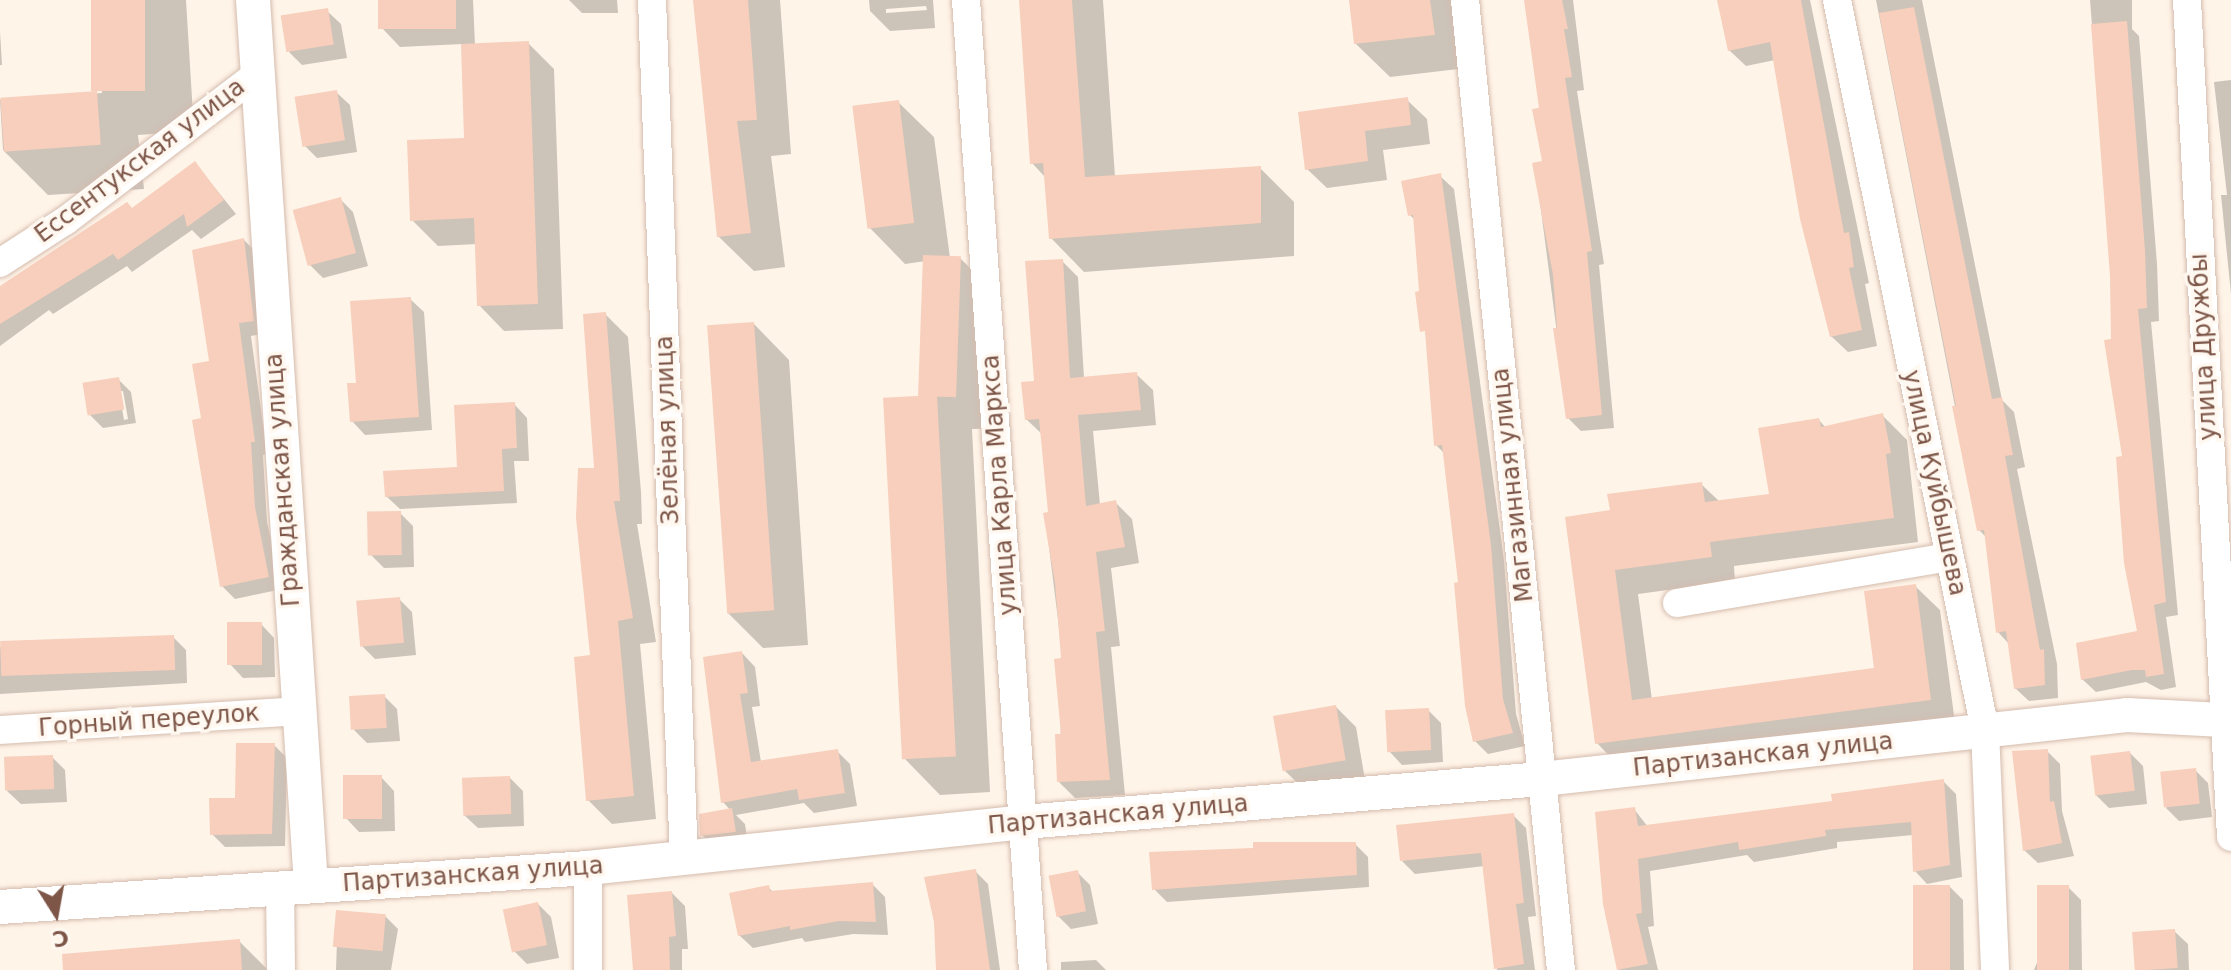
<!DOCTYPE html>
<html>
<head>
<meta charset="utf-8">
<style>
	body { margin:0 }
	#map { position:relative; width:2231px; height:970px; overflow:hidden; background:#fff4e8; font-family:"DejaVu Sans",sans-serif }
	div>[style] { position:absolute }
	.shadow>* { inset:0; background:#0003 }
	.building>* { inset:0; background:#f7cfbc; transform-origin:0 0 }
	.roads { filter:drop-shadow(0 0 2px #d5bcae) drop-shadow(0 0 2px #d5bcae) }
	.minor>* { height:28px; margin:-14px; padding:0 14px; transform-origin:14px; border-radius:14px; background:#fff }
	.tertiary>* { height:34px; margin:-17px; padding:0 17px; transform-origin:17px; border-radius:17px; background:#fff }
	span { translate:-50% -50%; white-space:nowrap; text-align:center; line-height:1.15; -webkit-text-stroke:7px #fff8f0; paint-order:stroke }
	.street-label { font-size:24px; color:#7d5648 }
	.north { position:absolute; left:16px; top:874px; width:80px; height:80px; -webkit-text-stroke:6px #fff8f0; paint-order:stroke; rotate:169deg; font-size:22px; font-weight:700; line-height:32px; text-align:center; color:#7d5648 }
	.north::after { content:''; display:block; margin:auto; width:28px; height:36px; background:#7d5648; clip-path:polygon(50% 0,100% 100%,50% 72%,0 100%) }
</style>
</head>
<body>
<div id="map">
	<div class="shadow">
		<div style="clip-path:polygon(93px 0,186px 0,194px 131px,138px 135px,144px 189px,48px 195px,3px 150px,0 100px,102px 93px)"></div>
		<div style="clip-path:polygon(380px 0,473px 0,475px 45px,528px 43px,554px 69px,563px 329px,504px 331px,479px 305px,477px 244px,438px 246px,412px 220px,466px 140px,463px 44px,400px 47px,382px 28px)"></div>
		<div style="clip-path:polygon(569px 0,617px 0,618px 13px,582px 13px)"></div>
		<div style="clip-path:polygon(696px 0,780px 0,791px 154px,771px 156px,785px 267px,754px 271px,718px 236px)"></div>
		<div style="clip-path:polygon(evenodd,869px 0,933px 0,935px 28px,890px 31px,870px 11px,869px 0,926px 6px,927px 10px,886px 13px,886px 9px,926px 6px)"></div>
		<div style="clip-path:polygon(1022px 0,1103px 0,1115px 177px,1260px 168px,1294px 202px,1294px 256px,1084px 272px,1051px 238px,1046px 178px,1032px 163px)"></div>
		<div style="clip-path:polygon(1351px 0,1457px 0,1467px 68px,1390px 77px,1356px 44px)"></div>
		<div style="clip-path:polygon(1525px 0,1573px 0,1584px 90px,1577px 91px,1604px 264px,1599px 265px,1614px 428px,1581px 431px,1568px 418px,1535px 164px,1544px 163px,1542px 109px)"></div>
		<div style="clip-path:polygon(1719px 0,1810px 0,1869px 283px,1865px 284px,1877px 346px,1848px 352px,1831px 336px,1775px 60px,1746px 66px,1729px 50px)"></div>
		<div style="clip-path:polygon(1876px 0,1922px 0,2002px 400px,2014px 412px,2025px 467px,2017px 469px,2057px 664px,2058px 698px,2029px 701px,2015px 688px,2009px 644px,1998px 632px,1987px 538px,1979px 530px)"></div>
		<div style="clip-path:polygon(2090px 0,2132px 0,2132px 29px,2139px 36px,2157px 264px,2159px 321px,2151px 322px,2178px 615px,2166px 617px,2176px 687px,2161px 690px,2146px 682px,2096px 692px,2082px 679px,2140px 633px)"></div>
		<div style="clip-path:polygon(327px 11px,341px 24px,347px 58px,302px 65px,289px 52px)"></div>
		<div style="clip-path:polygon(0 32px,2px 65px,0 65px)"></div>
		<div style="clip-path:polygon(2231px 80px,2231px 294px,2221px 195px,2227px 195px,2214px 82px)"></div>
		<div style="clip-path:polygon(336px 92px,350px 105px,357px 152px,317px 158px,304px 145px)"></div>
		<div style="clip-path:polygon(1407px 100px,1427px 119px,1430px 144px,1383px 150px,1387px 180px,1327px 188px,1307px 169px)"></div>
		<div style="clip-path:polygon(898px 102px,934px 137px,950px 258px,960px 258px,996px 294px,1010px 428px,972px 429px,990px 792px,940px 795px,905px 759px,886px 408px,939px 396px,926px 261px,905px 264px,870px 228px)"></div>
		<div style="clip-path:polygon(195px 163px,236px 214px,201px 239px,192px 230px,132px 272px,127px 266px,53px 314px,49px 310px,0 346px,0 288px,133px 210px)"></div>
		<div style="clip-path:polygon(1440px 176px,1454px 189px,1504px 560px,1516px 714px,1525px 746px,1488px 754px,1475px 741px,1445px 454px,1436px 445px,1415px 220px,1410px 215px)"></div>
		<div style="clip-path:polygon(340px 199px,353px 212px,368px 266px,323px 278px,310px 265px)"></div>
		<div style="clip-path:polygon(244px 240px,257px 253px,266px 333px,251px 336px,267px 454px,263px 455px,267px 522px,282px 589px,235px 599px,222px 586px,203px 420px,211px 362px)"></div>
		<div style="clip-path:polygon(1062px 261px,1078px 277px,1084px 378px,1136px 374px,1153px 390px,1156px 425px,1093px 431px,1100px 505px,1116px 503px,1132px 519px,1139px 563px,1111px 568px,1120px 646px,1111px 647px,1125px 795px,1075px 798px,1059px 782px,1063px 660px,1045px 515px,1050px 514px,1043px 435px,1026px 419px)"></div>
		<div style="clip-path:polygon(410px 299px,424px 312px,432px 430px,365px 435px,352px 421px,358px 384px)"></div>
		<div style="clip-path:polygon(605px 314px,628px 337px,641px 492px,642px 524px,637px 524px,656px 642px,640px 644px,656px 819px,612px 824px,588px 800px)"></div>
		<div style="clip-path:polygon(754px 324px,789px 360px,808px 645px,763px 648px,727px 612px)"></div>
		<div style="clip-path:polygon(evenodd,118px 379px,131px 392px,136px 423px,103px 428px,90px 415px,118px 379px,119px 391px,123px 391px,128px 419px,124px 420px,119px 391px)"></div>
		<div style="clip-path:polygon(514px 404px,527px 418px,529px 461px,514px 461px,517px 503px,400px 509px,386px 496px,459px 469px)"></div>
		<div style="clip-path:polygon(1882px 415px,1907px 440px,1918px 542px,1734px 566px,1735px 581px,1638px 594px,1652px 700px,1876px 670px,1915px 586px,1940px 610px,1955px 723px,1621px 768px,1597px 743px,1612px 512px,1701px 484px,1720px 502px,1772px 495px,1819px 420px,1826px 428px)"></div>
		<div style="clip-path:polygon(400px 513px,413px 526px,414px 567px,384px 568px,371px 555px)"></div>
		<div style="clip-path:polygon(399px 599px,412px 612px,416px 655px,375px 659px,362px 646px)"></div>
		<div style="clip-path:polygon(261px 624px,274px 638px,275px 677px,243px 678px,230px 664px)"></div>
		<div style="clip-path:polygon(173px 637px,186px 650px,187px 683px,0 694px,0 647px)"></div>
		<div style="clip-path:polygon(742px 653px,755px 667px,760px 706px,752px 707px,761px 762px,837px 751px,850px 764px,857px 806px,814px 813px,804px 803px,736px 815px,745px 824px,748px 845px,715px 848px,702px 835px,731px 811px,723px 802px)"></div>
		<div style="clip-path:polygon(384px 696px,397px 709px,400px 741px,367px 743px,354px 730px)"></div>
		<div style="clip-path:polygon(1336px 707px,1356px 727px,1365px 780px,1305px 790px,1285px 771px)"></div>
		<div style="clip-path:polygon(1428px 710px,1441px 723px,1443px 762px,1402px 765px,1389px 751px)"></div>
		<div style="clip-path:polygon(274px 745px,287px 758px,285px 846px,225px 847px,212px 834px)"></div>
		<div style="clip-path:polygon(2047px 751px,2060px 764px,2062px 811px,2074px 856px,2038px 863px,2024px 850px)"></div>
		<div style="clip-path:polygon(2130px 753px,2143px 766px,2147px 804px,2109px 808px,2096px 795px)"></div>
		<div style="clip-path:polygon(52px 757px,65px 770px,67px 802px,21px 804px,7px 791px)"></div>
		<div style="clip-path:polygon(2195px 770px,2208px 783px,2212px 817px,2179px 821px,2166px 808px)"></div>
		<div style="clip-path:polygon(381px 777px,394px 791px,395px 831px,359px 832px,346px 818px)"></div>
		<div style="clip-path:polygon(510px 778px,523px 791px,524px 826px,478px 828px,464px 815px)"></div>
		<div style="clip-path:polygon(1943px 781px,1956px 794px,1962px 877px,1927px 884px,1915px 871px,1913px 835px,1837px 842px,1837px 848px,1754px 862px,1747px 855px,1650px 871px,1654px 926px,1648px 927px,1658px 970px,1619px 970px,1605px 904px,1634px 809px,1648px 827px,1834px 803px)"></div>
		<div style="clip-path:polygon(1513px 815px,1526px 828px,1536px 916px,1528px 917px,1535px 970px,1497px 970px,1485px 866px,1415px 874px,1402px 861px)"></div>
		<div style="clip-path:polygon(1355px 844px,1368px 857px,1369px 887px,1167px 902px,1154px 889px)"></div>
		<div style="clip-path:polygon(975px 871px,988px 884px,1000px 970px,938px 970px,936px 921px)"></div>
		<div style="clip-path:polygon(1077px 872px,1090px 885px,1098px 924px,1071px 929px,1058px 916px)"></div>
		<div style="clip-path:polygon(872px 884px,885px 897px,888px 935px,853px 934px,805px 942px,802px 938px,753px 948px,739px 935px,769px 888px,774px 893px)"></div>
		<div style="clip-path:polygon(1950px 887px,1963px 900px,1964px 970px,1917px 970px)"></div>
		<div style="clip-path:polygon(2068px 887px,2081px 900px,2082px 970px,2034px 970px)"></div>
		<div style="clip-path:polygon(672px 893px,685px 906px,688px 949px,682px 949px,682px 970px,635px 970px)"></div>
		<div style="clip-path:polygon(538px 904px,551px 917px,559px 958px,527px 964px,514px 951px)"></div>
		<div style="clip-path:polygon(338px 912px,385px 916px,398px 929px,391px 970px,336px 970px)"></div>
		<div style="clip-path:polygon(2174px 931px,2188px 944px,2189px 970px,2137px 970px,2135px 934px)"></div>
		<div style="clip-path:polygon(239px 941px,268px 970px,101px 970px)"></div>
		<div style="clip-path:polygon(1096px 960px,1106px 970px,1061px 970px,1061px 962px)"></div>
	</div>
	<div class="building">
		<div style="left:91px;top:0;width:54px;height:91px"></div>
		<div style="left:378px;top:0;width:78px;height:29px"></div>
		<div style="clip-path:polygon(693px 0,748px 0,757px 120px,737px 121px,751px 233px,717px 237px)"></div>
		<div style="clip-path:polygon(1019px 0,1072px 0,1085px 177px,1261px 166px,1261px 223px,1049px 239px,1043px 163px,1030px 164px)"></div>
		<div style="clip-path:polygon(1349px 0,1430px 0,1435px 35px,1354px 44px)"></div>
		<div style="clip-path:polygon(1524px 0,1562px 0,1568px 29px,1564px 29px,1572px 77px,1565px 78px,1592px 251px,1587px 252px,1602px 415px,1566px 419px,1553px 328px,1557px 328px,1553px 275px,1532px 163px,1542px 161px,1532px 109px,1539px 108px)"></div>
		<div style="clip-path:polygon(1717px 0,1801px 0,1844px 233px,1849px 232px,1854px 267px,1849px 268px,1862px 330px,1830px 337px,1800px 219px,1770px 42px,1728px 51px)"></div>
		<div style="clip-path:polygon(1914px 7px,1992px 399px,2002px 397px,2013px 455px,2005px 456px,2040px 650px,2044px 649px,2045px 685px,2014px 689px,2006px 631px,1996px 633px,1984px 530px,1977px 531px,1952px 406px,1956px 406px,1879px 13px)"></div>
		<div style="left:328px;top:8px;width:37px;height:48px;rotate:81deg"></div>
		<div style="clip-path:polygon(2127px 21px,2145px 250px,2147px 308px,2138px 309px,2166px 602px,2154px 605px,2164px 674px,2146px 677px,2145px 670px,2132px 670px,2081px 680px,2076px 643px,2137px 631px,2124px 563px,2116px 457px,2122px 456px,2104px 340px,2111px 339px,2110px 276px,2091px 24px)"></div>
		<div style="clip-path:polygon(529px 41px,538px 304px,477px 306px,474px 218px,410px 221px,407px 140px,464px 138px,461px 44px)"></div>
		<div style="left:337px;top:90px;width:51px;height:43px;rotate:81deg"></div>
		<div style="left:97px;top:91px;width:54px;height:97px;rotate:86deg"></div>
		<div style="clip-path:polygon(1408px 97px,1411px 125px,1365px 131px,1368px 161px,1305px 170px,1298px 112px)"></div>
		<div style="left:899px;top:100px;width:124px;height:47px;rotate:83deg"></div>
		<div style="clip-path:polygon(195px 161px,224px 200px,187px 227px,184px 214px,118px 260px,113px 254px,0 324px,0 286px,127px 202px,132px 208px)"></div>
		<div style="clip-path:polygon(1441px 173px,1491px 545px,1503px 699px,1513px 733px,1473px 742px,1465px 706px,1454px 583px,1458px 582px,1442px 445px,1434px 446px,1425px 331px,1420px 332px,1415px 292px,1419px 291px,1413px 215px,1408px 216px,1401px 181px)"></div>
		<div style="left:341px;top:197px;width:58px;height:50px;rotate:75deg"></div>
		<div style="clip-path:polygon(244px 238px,254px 321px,239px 323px,255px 442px,251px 442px,255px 507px,269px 577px,220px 587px,192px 420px,201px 418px,192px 364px,209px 361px,192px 250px)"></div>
		<div style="left:923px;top:255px;width:38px;height:141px;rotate:2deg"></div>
		<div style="clip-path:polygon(1063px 259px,1070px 378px,1137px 372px,1141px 410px,1078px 415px,1086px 506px,1116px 500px,1125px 547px,1096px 552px,1105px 631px,1096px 632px,1110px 780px,1057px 782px,1055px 734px,1061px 734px,1054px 659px,1061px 658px,1055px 583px,1043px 513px,1048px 512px,1039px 419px,1025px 420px,1021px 382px,1034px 381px,1025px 261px)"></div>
		<div style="clip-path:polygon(411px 297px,419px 417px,350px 422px,347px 383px,356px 383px,350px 301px)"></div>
		<div style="clip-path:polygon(606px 312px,618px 467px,620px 501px,614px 501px,633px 618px,618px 621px,634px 796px,586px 801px,574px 657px,590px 655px,576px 518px,578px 468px,594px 468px,583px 314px)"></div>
		<div style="left:754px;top:322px;width:289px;height:47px;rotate:86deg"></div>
		<div style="left:119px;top:377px;width:33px;height:37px;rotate:81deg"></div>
		<div style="left:937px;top:395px;width:362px;height:54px;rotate:87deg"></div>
		<div style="clip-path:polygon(515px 402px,517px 448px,502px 449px,504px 491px,385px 497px,383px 471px,457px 467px,454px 405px)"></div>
		<div style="clip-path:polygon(1883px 413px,1891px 453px,1886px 454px,1894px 518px,1710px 542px,1712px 557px,1615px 570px,1632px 700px,1874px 668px,1864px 591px,1916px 584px,1931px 700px,1595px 744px,1565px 517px,1610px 510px,1607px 494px,1702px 482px,1705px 502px,1769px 494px,1758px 428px,1819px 418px,1821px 427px)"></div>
		<div style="left:401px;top:511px;width:44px;height:34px;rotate:89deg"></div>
		<div style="left:400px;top:597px;width:46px;height:44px;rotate:85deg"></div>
		<div style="left:262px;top:622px;width:43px;height:35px;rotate:90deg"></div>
		<div style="left:174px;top:635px;width:35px;height:174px;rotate:88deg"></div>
		<div style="clip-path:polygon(742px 651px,748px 693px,740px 694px,751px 762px,838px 749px,845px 793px,799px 800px,797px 789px,721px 803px,703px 657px)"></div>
		<div style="left:385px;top:694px;width:34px;height:36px;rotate:87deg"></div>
		<div style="left:1336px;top:705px;width:56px;height:64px;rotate:80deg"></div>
		<div style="left:1429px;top:708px;width:42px;height:44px;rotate:87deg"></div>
		<div style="clip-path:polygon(236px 743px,275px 743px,272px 834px,210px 835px,209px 798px,235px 798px)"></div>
		<div style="clip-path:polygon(2048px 749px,2050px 802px,2054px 801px,2062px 843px,2023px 851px,2012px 751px)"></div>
		<div style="left:2130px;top:751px;width:40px;height:40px;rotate:83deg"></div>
		<div style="left:53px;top:755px;width:34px;height:49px;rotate:88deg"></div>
		<div style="left:2196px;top:768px;width:36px;height:36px;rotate:84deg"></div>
		<div style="left:382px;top:775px;width:44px;height:39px;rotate:90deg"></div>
		<div style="left:510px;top:776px;width:38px;height:48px;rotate:88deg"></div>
		<div style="clip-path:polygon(1944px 779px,1950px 865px,1913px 872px,1911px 822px,1825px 830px,1826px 836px,1739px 850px,1738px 842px,1638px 859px,1642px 913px,1636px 914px,1648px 964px,1617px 970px,1603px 904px,1595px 812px,1635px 807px,1638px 826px,1832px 801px,1831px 794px)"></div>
		<div style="clip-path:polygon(732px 808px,736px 832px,700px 836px,699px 814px)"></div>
		<div style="clip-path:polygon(1514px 813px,1524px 903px,1516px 904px,1524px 964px,1494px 969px,1481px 853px,1400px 861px,1396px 825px)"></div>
		<div style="clip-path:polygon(1253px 842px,1356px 842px,1357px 875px,1152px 890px,1149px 852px,1253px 848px)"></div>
		<div style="clip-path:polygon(976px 869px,990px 970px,936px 970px,934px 922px,924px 877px)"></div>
		<div style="left:1078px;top:870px;width:42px;height:30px;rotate:79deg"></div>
		<div style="clip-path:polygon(873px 882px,876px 922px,839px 921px,790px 930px,790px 926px,738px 936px,729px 893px,769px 885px,770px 891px)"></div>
		<div style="left:1913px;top:885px;width:37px;height:85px"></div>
		<div style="left:2037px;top:885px;width:32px;height:85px"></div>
		<div style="clip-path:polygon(672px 891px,676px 936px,669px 937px,670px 970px,633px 970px,627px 895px)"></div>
		<div style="left:538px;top:902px;width:44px;height:36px;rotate:78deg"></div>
		<div style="left:336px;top:910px;width:50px;height:37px;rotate:5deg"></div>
		<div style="left:2175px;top:929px;width:39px;height:43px;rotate:86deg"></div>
		<div style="clip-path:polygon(240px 939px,242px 970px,63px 970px,62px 954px)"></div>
	</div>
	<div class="roads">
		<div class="minor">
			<div style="left:652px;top:0;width:860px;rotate:87.87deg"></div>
			<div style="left:966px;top:0;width:972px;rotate:86.05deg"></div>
			<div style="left:1465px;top:0;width:975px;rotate:84.35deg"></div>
			<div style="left:1837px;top:0;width:745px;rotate:78.54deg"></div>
			<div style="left:1985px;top:730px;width:240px;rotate:87.6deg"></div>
			<div style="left:2187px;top:0;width:838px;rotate:86.99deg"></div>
			<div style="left:0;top:263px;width:77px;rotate:-32.9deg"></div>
			<div style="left:65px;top:221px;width:242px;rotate:-37.4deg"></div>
			<div style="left:1677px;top:603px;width:276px;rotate:-9.6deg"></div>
			<div style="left:0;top:730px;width:299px;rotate:-3.6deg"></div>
			<div style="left:280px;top:888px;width:82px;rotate:89.3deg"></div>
			<div style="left:588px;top:970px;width:102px;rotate:-90deg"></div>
		</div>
		<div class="tertiary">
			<div style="left:253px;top:0;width:888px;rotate:86.25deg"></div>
			<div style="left:0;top:907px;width:589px;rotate:-3.79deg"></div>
			<div style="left:588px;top:868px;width:438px;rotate:-6deg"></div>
			<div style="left:1024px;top:822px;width:520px;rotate:-4.75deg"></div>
			<div style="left:1542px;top:779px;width:588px;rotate:-6.24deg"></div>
			<div style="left:2127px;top:715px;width:96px;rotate:3deg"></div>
			<div style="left:2223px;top:720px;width:12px;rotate:48deg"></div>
		</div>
	</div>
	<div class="street-label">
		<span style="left:140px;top:161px;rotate:-37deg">Ессентукская улица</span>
		<span style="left:2204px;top:347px;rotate:-93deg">улица Дружбы</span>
		<span style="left:668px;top:430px;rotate:-92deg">Зелёная улица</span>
		<span style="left:283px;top:480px;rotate:-94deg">Гражданская улица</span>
		<span style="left:1934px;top:483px;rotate:78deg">улица Куйбышева</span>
		<span style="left:1000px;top:485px;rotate:-94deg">улица Карла Маркса</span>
		<span style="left:1513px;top:485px;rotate:-96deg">Магазинная улица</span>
		<span style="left:149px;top:721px;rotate:-4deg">Горный переулок</span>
		<span style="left:1763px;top:755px;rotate:-6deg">Партизанская улица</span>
		<span style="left:1118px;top:815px;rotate:-5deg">Партизанская улица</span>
		<span style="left:473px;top:875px;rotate:-4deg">Партизанская улица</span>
	</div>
	<div class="north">С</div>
</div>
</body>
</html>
